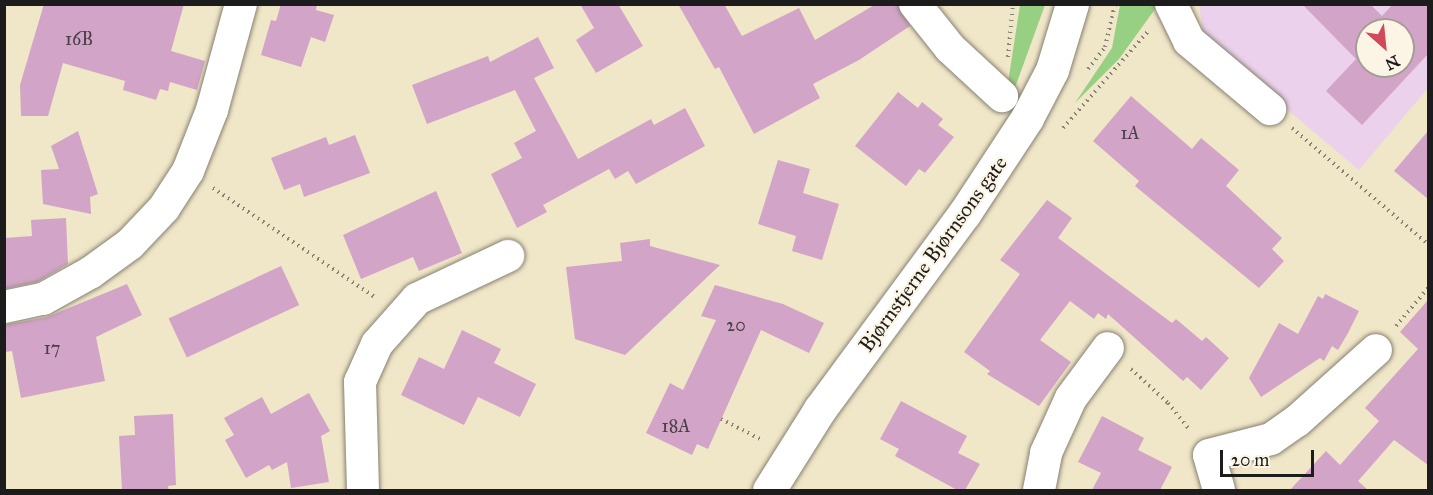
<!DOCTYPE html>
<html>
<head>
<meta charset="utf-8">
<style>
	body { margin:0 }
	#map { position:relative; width:1433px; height:495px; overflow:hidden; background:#f0e6c8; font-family:"IM FELL Great Primer",serif }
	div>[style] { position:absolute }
	.built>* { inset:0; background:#ebd1eb }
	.green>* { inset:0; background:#97d083 }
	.building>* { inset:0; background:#d2a4c7; transform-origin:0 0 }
	.path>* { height:4px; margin-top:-2px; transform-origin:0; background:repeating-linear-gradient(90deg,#868172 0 1.5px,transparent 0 6px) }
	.roads { filter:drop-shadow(0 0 2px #868172) drop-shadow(0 0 2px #868172) }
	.minor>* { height:32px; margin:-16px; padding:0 16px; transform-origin:16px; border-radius:16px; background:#fff }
	.major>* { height:33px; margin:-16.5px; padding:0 16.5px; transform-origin:16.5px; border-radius:16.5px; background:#fff }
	span { translate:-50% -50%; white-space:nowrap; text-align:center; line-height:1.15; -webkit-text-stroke:4.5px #fcf5e5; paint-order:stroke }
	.number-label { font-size:18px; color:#4a3e47 }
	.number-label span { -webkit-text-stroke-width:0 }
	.street-label { font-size:21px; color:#1c1c1c }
	.frame { position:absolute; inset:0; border:6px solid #1c1c1c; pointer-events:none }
	.north { position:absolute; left:1355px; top:18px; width:60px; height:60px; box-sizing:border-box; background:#fcf5e5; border:2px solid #a29e95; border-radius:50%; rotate:153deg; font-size:16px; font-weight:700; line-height:24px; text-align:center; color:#1c1c1c }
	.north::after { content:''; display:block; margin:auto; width:21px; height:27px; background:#d1495b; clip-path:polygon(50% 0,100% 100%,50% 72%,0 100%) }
	.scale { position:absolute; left:1220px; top:450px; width:94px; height:27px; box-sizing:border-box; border:3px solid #1c1c1c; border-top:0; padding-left:8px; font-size:18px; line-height:21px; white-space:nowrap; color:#1c1c1c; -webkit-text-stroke:4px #fcf5e5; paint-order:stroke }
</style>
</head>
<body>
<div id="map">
	<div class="built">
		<div style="clip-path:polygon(evenodd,1199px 4px,1428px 5px,1428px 88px,1359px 170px,1241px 71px,1203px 33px,1199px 4px,1367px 30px,1403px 30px,1403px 66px,1367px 66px,1367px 30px)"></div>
	</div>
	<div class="green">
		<div style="clip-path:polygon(1020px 5px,1045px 5px,1009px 104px,1007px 89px)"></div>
		<div style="clip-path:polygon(1120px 5px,1158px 5px,1119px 59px,1075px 103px,1112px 48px)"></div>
	</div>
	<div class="building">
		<div style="clip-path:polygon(44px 4px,184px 4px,171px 51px,205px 61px,197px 90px,170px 82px,168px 91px,160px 89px,156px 100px,123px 90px,125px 81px,63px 63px,48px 116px,21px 116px,20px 85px)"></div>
		<div style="clip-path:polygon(281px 4px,317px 4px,316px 10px,334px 15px,325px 42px,311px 37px,301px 67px,261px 55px,271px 20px,276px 21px)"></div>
		<div style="clip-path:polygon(580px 4px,618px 4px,643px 46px,596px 73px,576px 40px,594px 28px)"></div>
		<div style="clip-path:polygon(678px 4px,724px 4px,742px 36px,799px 8px,815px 40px,876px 4px,897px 4px,910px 26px,859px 60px,813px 84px,820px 98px,754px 134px,719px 67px,715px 69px)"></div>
		<div style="clip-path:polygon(evenodd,1302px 4px,1370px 4px,1382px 16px,1393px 4px,1428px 4px,1428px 54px,1362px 125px,1326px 91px,1356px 59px,1302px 4px,1367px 30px,1403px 30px,1403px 66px,1367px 66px,1367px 30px)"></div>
		<div style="clip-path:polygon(538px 37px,554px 68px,534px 78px,578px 159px,651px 119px,654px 125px,685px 108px,705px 146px,636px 184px,628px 171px,615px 179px,609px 169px,543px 205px,547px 212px,517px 228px,491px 174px,522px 158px,514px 143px,536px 131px,515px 90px,427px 124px,412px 85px,488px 56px,490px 62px)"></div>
		<div style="clip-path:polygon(898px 92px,918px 108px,922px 102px,943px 119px,938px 125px,954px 137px,925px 173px,919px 169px,906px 186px,855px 146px)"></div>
		<div style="clip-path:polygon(1131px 96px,1192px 149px,1201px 138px,1239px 170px,1226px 186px,1282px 238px,1272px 249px,1284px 261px,1259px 288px,1135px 186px,1139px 181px,1093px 141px)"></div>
		<div style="clip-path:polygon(78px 131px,98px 194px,90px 197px,91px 214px,43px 204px,41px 170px,59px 169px,51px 146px)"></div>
		<div style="clip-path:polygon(1428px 131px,1428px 199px,1394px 171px)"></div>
		<div style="clip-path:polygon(355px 135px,370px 173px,304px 197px,300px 184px,284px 190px,271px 158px,326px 137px,329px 145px)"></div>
		<div style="clip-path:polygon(778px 160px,810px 169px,803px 193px,839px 204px,822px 260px,792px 251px,796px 236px,758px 224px)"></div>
		<div style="clip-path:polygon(436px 191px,462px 253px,419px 271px,413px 257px,361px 279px,343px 235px)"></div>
		<div style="clip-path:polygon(1047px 200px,1072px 218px,1058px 238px,1172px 323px,1176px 319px,1202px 341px,1206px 337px,1229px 358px,1201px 390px,1187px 377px,1183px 381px,1108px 314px,1106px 319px,1098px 313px,1094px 319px,1070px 301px,1040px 340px,1071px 362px,1039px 406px,987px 374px,990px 371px,964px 352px,1020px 274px,1000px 260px)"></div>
		<div style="clip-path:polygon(66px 218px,68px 264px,37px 282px,4px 289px,4px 238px,32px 236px,31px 220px)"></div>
		<div style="clip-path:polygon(650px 239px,650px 246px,720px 265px,625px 355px,575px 339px,566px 267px,622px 261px,620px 243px)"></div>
		<div style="left:281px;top:266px;width:43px;height:124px;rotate:65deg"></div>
		<div style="clip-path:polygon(127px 284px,142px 315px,96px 337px,105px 381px,21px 398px,12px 351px,4px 352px,4px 325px,47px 317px)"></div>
		<div style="clip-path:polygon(715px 285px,783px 304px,824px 323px,809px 353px,761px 330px,708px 449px,697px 444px,692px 455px,646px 433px,670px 383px,683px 390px,716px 320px,701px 316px)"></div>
		<div style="clip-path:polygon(1325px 294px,1359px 311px,1348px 333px,1338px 350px,1332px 346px,1324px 361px,1320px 358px,1261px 397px,1249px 378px,1279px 323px,1298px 334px,1318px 296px,1323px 299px)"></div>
		<div style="clip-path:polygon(1428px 300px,1428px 465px,1394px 440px,1358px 481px,1368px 490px,1290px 490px,1326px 451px,1340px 465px,1379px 421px,1365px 408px,1418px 349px,1400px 332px)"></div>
		<div style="clip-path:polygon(462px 330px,501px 349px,494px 363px,536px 384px,520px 417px,478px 397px,464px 425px,401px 395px,419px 357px,444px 369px)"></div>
		<div style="clip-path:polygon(309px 393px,330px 431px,321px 436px,329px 482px,291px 488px,287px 462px,272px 470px,269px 465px,246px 478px,225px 440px,234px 435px,224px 418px,262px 397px,271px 414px)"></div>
		<div style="clip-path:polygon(901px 401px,967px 436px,958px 453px,980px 464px,965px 490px,957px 490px,895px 456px,899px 449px,880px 439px)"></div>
		<div style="clip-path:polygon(173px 414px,176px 485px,168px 486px,169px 490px,122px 490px,119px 436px,135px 435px,134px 416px)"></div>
		<div style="clip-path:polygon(1102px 416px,1144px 438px,1138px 450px,1172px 467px,1160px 490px,1092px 490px,1101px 473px,1078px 462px)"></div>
	</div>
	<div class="path">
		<div style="left:1008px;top:57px;width:53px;rotate:-84.6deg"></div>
		<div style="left:1088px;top:69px;width:28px;rotate:-52deg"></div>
		<div style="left:1105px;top:47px;width:44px;rotate:-76.9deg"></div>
		<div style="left:1063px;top:128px;width:130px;rotate:-48.7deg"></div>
		<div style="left:1292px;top:128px;width:179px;rotate:40.5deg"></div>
		<div style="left:213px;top:188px;width:197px;rotate:34deg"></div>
		<div style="left:1396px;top:326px;width:50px;rotate:-49.9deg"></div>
		<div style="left:1131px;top:369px;width:50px;rotate:42.6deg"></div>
		<div style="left:1168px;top:403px;width:35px;rotate:51deg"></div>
		<div style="left:721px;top:419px;width:44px;rotate:27.1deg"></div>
	</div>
	<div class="roads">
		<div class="minor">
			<div style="left:915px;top:4px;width:56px;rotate:51.5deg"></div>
			<div style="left:950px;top:48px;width:71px;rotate:42.7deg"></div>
			<div style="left:1171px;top:4px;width:41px;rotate:64.1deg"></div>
			<div style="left:1189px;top:41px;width:106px;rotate:40deg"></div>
			<div style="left:4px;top:307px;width:40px;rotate:-12deg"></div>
			<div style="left:43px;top:299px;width:54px;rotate:-29deg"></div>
			<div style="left:90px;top:273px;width:49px;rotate:-35.9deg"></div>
			<div style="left:130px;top:244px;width:50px;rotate:-46.6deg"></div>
			<div style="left:164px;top:208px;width:44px;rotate:-57deg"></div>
			<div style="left:188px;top:171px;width:66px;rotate:-68.5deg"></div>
			<div style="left:212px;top:110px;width:110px;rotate:-74.7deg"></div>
			<div style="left:363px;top:490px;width:108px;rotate:-91.6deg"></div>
			<div style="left:360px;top:382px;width:42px;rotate:-65.9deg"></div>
			<div style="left:377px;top:344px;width:60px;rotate:-48.4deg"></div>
			<div style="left:417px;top:299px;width:101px;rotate:-25.3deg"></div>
			<div style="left:1039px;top:490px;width:38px;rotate:-79deg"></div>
			<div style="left:1046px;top:453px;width:60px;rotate:-65.6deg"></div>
			<div style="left:1071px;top:398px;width:62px;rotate:-53.5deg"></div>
			<div style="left:1219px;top:490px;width:36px;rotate:-106deg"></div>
			<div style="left:1209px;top:455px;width:64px;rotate:-14.5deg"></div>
			<div style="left:1271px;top:439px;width:32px;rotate:-35deg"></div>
			<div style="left:1297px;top:421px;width:106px;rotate:-41.9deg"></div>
		</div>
		<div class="major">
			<div style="left:769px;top:490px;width:96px;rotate:-57.8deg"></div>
			<div style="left:820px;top:409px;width:242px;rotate:-53.6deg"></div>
			<div style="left:964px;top:214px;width:115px;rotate:-56.7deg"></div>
			<div style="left:1027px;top:118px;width:54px;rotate:-62.5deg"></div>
			<div style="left:1052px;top:70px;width:69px;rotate:-73.1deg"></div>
		</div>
	</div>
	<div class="number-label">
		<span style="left:79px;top:39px">16B</span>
		<span style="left:1130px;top:133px">1A</span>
		<span style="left:736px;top:325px">20</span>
		<span style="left:52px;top:348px">17</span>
		<span style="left:676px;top:426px">18A</span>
	</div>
	<div class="street-label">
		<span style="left:933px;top:254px;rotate:-54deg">Bjørnstjerne Bjørnsons gate</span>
	</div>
	<div class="frame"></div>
	<div class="north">N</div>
	<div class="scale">20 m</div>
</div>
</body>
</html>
